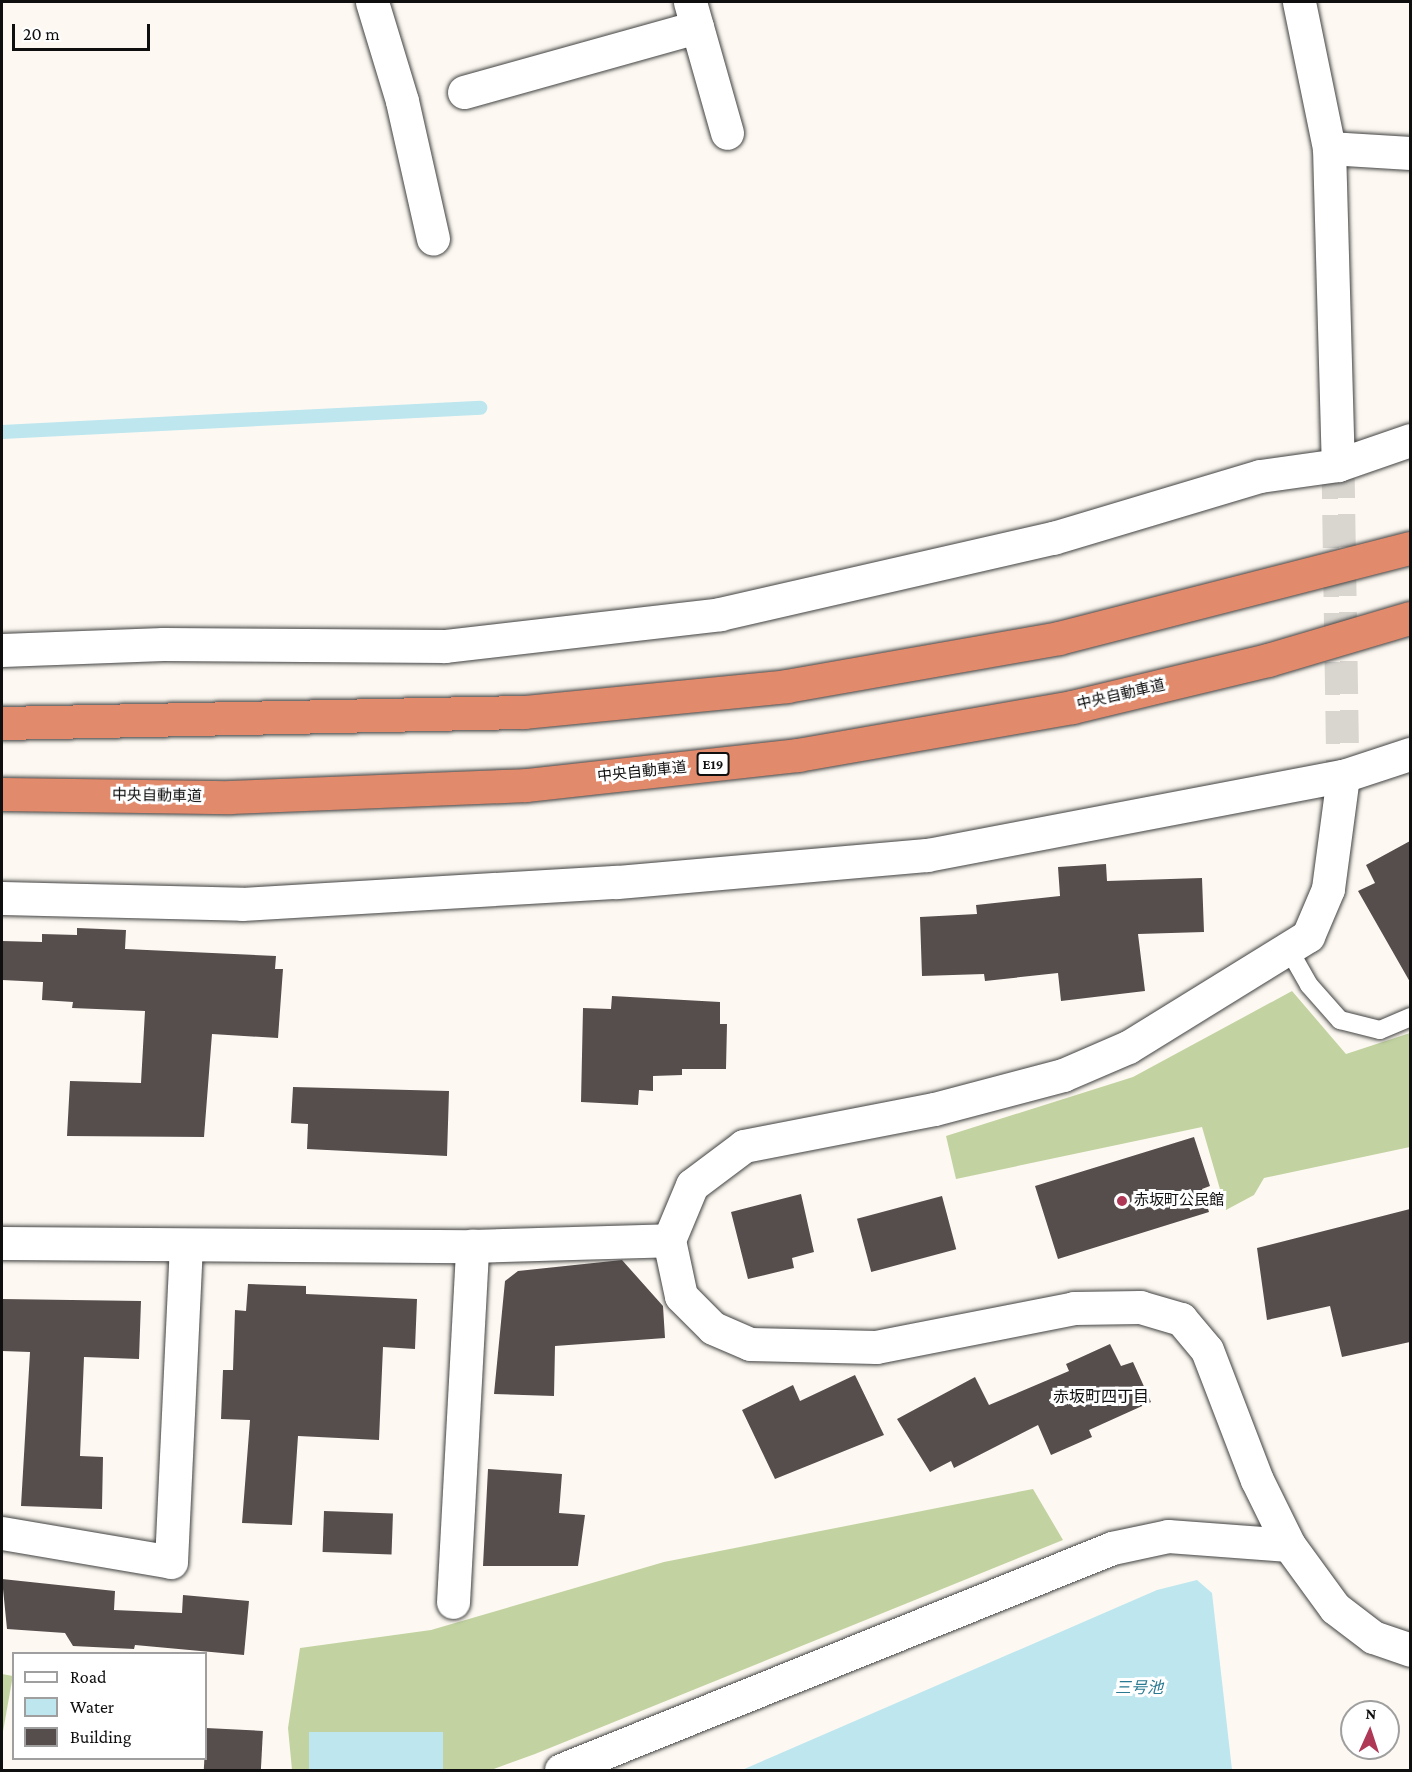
<!DOCTYPE html>
<html>
<head>
<meta charset="utf-8">
<style>
	body { margin:0 }
	#map { position:relative; width:1412px; height:1772px; overflow:hidden; background:#fdf9f2; font-family:"Crimson Pro","Noto Sans JP",serif }
	div>[style] { position:absolute }
	.forest>* { inset:0; background:#c2d3a1; transform-origin:0 0 }
	.water>* { inset:0; background:#bde6ef; transform-origin:0 0 }
	.stream>* { height:14px; margin:-7px; padding:0 7px; transform-origin:7px; border-radius:7px; background:#bde6ef }
	.building>* { inset:0; background:#564e4d; transform-origin:0 0 }
	.minor-tunnel>* { height:33px; margin-top:-16.5px; transform-origin:0; background:repeating-linear-gradient(90deg,#d9d6d0 0 33px,transparent 0 49px) }
	.roads { filter:drop-shadow(0 0 2px #424242) drop-shadow(0 0 2px #424242) }
	.service>* { height:18px; margin:-9px; padding:0 9px; transform-origin:9px; border-radius:9px; background:#fff }
	.minor>* { height:33px; margin:-16.5px; padding:0 16.5px; transform-origin:16.5px; border-radius:16.5px; background:#fff }
	.motorway>* { height:33px; margin:-16.5px; padding:0 16.5px; transform-origin:16.5px; border-radius:16.5px; background:#e28a6c }
	.dots>* { width:16px; height:16px; translate:-50% -50%; box-sizing:border-box; border:3px solid #fff; border-radius:50% }
	span { translate:-50% -50%; white-space:nowrap; text-align:center; line-height:1.15; -webkit-text-stroke:6px #fff; paint-order:stroke }
	.shield-label span { padding:2px 4px; background:#fff; border:2px solid; border-radius:4px; -webkit-text-stroke-width:0 }
	.shield-label { font-size:14px; color:#0f0f0f; font-weight:700 }
	.street-label { font-size:15px; color:#0f0f0f }
	.poi-label { font-size:15px; color:#0f0f0f }
	.left { translate:0 -50%; text-align:left }
	.neighbourhood-label { font-size:16px; color:#0f0f0f }
	.water-label { font-size:16px; color:#287991; font-style:italic }
	.frame { position:absolute; inset:0; border:3px solid #0f0f0f; pointer-events:none }
	.legend { position:absolute; left:12px; top:1652px; width:195px; height:108px; box-sizing:border-box; background:#fff; border:2px solid #9f9f9f; margin:0; padding:8px 10px; list-style:none; font-size:18px; color:#0f0f0f }
	.legend li { display:flex; align-items:center; gap:12px; height:30px }
	.legend b { width:30px; border:2px solid #9f9f9f }
	.north { position:absolute; left:1340px; top:1700px; width:60px; height:60px; box-sizing:border-box; background:#fff; border:2px solid #9f9f9f; border-radius:50%; rotate:3deg; font-size:16px; font-weight:700; line-height:24px; text-align:center; color:#0f0f0f }
	.north::after { content:''; display:block; margin:auto; width:21px; height:27px; background:#ae3856; clip-path:polygon(50% 0,100% 100%,50% 72%,0 100%) }
	.scale { position:absolute; left:12px; top:24px; width:138px; height:27px; box-sizing:border-box; border:3px solid #0f0f0f; border-top:0; padding-left:8px; font-size:18px; line-height:21px; white-space:nowrap; color:#0f0f0f; -webkit-text-stroke:4px #fff; paint-order:stroke }
</style>
</head>
<body>
<div id="map">
	<div class="forest">
		<div style="clip-path:polygon(1292px 991px,1346px 1054px,1410px 1033px,1410px 1147px,1264px 1178px,1254px 1195px,1226px 1210px,1202px 1127px,956px 1179px,946px 1136px,1133px 1077px)"></div>
		<div style="clip-path:polygon(1033px 1489px,1063px 1540px,535px 1754px,491px 1770px,292px 1770px,288px 1728px,300px 1648px,431px 1630px,664px 1562px)"></div>
		<div style="left:2px;top:1674px;width:11px;height:57px;rotate:10deg"></div>
	</div>
	<div class="water">
		<div style="clip-path:polygon(1197px 1580px,1212px 1593px,1232px 1770px,742px 1770px,1157px 1590px)"></div>
		<div style="left:309px;top:1732px;width:134px;height:39px"></div>
	</div>
	<div class="stream">
		<div style="left:2px;top:432px;width:479px;rotate:-2.9deg"></div>
	</div>
	<div class="building">
		<div style="clip-path:polygon(1410px 841px,1410px 982px,1358px 891px,1375px 883px,1366px 865px)"></div>
		<div style="clip-path:polygon(1106px 864px,1107px 881px,1202px 878px,1204px 932px,1138px 934px,1145px 991px,1061px 1001px,1058px 973px,985px 981px,984px 974px,922px 976px,920px 917px,977px 914px,976px 905px,1060px 896px,1058px 867px)"></div>
		<div style="clip-path:polygon(77px 928px,126px 930px,125px 949px,276px 956px,275px 969px,283px 969px,278px 1038px,212px 1034px,204px 1137px,67px 1136px,70px 1081px,141px 1083px,145px 1011px,72px 1008px,73px 1002px,42px 1000px,43px 982px,2px 980px,2px 941px,42px 942px,42px 934px,77px 935px)"></div>
		<div style="clip-path:polygon(612px 996px,720px 1002px,720px 1024px,727px 1024px,726px 1069px,682px 1069px,682px 1075px,653px 1076px,653px 1091px,639px 1090px,638px 1105px,581px 1102px,583px 1008px,611px 1009px)"></div>
		<div style="clip-path:polygon(293px 1087px,449px 1091px,447px 1156px,307px 1149px,308px 1124px,291px 1123px)"></div>
		<div style="clip-path:polygon(1194px 1137px,1210px 1186px,1202px 1189px,1209px 1212px,1058px 1259px,1035px 1186px)"></div>
		<div style="clip-path:polygon(801px 1194px,814px 1252px,792px 1258px,794px 1268px,748px 1279px,731px 1212px)"></div>
		<div style="left:942px;top:1196px;width:55px;height:88px;rotate:75deg"></div>
		<div style="clip-path:polygon(1410px 1209px,1410px 1342px,1342px 1357px,1330px 1306px,1267px 1320px,1257px 1248px)"></div>
		<div style="clip-path:polygon(622px 1260px,663px 1306px,665px 1338px,555px 1346px,554px 1396px,494px 1394px,505px 1281px,518px 1271px)"></div>
		<div style="clip-path:polygon(248px 1284px,306px 1286px,306px 1294px,417px 1299px,415px 1349px,383px 1347px,379px 1440px,298px 1436px,292px 1525px,242px 1523px,250px 1420px,221px 1419px,223px 1370px,233px 1370px,235px 1310px,246px 1311px)"></div>
		<div style="clip-path:polygon(2px 1299px,141px 1301px,139px 1359px,84px 1357px,80px 1456px,103px 1457px,102px 1509px,21px 1506px,30px 1352px,2px 1351px)"></div>
		<div style="clip-path:polygon(1110px 1344px,1121px 1366px,1133px 1362px,1151px 1402px,1089px 1430px,1092px 1437px,1051px 1455px,1038px 1425px,954px 1468px,951px 1461px,930px 1472px,897px 1419px,975px 1377px,989px 1405px,1069px 1371px,1066px 1364px)"></div>
		<div style="clip-path:polygon(855px 1375px,884px 1435px,775px 1479px,742px 1410px,793px 1385px,800px 1401px)"></div>
		<div style="clip-path:polygon(488px 1469px,562px 1474px,559px 1513px,585px 1515px,578px 1566px,483px 1566px)"></div>
		<div style="left:324px;top:1511px;width:69px;height:41px;rotate:2deg"></div>
		<div style="clip-path:polygon(2px 1579px,115px 1591px,114px 1610px,182px 1613px,183px 1595px,249px 1601px,244px 1655px,135px 1645px,134px 1649px,73px 1646px,65px 1633px,7px 1629px)"></div>
		<div style="left:206px;top:1728px;width:57px;height:42px;rotate:3deg"></div>
	</div>
	<div class="minor-tunnel">
		<div style="left:1338px;top:465px;width:311px;rotate:89.1deg"></div>
	</div>
	<div class="roads">
		<div class="service">
			<div style="left:1288px;top:948px;width:43px;rotate:60.4deg"></div>
			<div style="left:1309px;top:985px;width:47px;rotate:48.5deg"></div>
			<div style="left:1340px;top:1020px;width:41px;rotate:14deg"></div>
			<div style="left:1380px;top:1030px;width:33px;rotate:-23deg"></div>
		</div>
		<div class="minor">
			<div style="left:372px;top:2px;width:103px;rotate:73.1deg"></div>
			<div style="left:402px;top:101px;width:141px;rotate:77.3deg"></div>
			<div style="left:690px;top:2px;width:136px;rotate:74.2deg"></div>
			<div style="left:1299px;top:2px;width:149px;rotate:78.4deg"></div>
			<div style="left:1329px;top:148px;width:317px;rotate:88.4deg"></div>
			<div style="left:464px;top:92px;width:242px;rotate:-15.6deg"></div>
			<div style="left:1329px;top:148px;width:81px;rotate:3.5deg"></div>
			<div style="left:2px;top:650px;width:161px;rotate:-2.1deg"></div>
			<div style="left:163px;top:644px;width:282px;rotate:0.4deg"></div>
			<div style="left:445px;top:646px;width:277px;rotate:-6.6deg"></div>
			<div style="left:720px;top:614px;width:342px;rotate:-12.9deg"></div>
			<div style="left:1053px;top:538px;width:216px;rotate:-16.7deg"></div>
			<div style="left:1260px;top:476px;width:79px;rotate:-8deg"></div>
			<div style="left:1338px;top:465px;width:76px;rotate:-19.1deg"></div>
			<div style="left:1343px;top:776px;width:114px;rotate:97.6deg"></div>
			<div style="left:1328px;top:889px;width:51px;rotate:113.1deg"></div>
			<div style="left:1308px;top:936px;width:211px;rotate:148.3deg"></div>
			<div style="left:1128px;top:1047px;width:71px;rotate:156.7deg"></div>
			<div style="left:1063px;top:1075px;width:133px;rotate:165.2deg"></div>
			<div style="left:934px;top:1109px;width:194px;rotate:169deg"></div>
			<div style="left:744px;top:1146px;width:65px;rotate:143.1deg"></div>
			<div style="left:692px;top:1185px;width:60px;rotate:112.7deg"></div>
			<div style="left:669px;top:1240px;width:57px;rotate:77.9deg"></div>
			<div style="left:681px;top:1296px;width:45px;rotate:45deg"></div>
			<div style="left:713px;top:1328px;width:40px;rotate:23.4deg"></div>
			<div style="left:750px;top:1344px;width:126px;rotate:1.4deg"></div>
			<div style="left:876px;top:1347px;width:202px;rotate:-11.1deg"></div>
			<div style="left:1074px;top:1308px;width:66px;rotate:-0.9deg"></div>
			<div style="left:1140px;top:1307px;width:43px;rotate:16.3deg"></div>
			<div style="left:1181px;top:1319px;width:40px;rotate:50deg"></div>
			<div style="left:1207px;top:1350px;width:139px;rotate:69deg"></div>
			<div style="left:1257px;top:1480px;width:72px;rotate:63.8deg"></div>
			<div style="left:1289px;top:1545px;width:78px;rotate:53.9deg"></div>
			<div style="left:1335px;top:1608px;width:48px;rotate:37.3deg"></div>
			<div style="left:1373px;top:1637px;width:39px;rotate:19deg"></div>
			<div style="left:2px;top:898px;width:240px;rotate:1.4deg"></div>
			<div style="left:242px;top:904px;width:376px;rotate:-3.4deg"></div>
			<div style="left:617px;top:882px;width:311px;rotate:-5deg"></div>
			<div style="left:927px;top:855px;width:423px;rotate:-10.8deg"></div>
			<div style="left:1343px;top:776px;width:71px;rotate:-18.2deg"></div>
			<div style="left:2px;top:1243px;width:470px;rotate:0.4deg"></div>
			<div style="left:472px;top:1246px;width:197px;rotate:-1.7deg"></div>
			<div style="left:2px;top:1533px;width:171px;rotate:9.7deg"></div>
			<div style="left:171px;top:1562px;width:316px;rotate:-87.3deg"></div>
			<div style="left:453px;top:1602px;width:357px;rotate:-86.9deg"></div>
			<div style="left:561px;top:1770px;width:594px;rotate:-21.94deg"></div>
			<div style="left:1112px;top:1548px;width:57px;rotate:-12.1deg"></div>
			<div style="left:1168px;top:1536px;width:121px;rotate:4.3deg"></div>
		</div>
		<div class="motorway">
			<div style="left:2px;top:723px;width:522px;rotate:-1.21deg"></div>
			<div style="left:524px;top:712px;width:264px;rotate:-5.6deg"></div>
			<div style="left:787px;top:686px;width:276px;rotate:-10deg"></div>
			<div style="left:1059px;top:638px;width:362px;rotate:-14.4deg"></div>
			<div style="left:2px;top:794px;width:228px;rotate:0.8deg"></div>
			<div style="left:230px;top:797px;width:296px;rotate:-2.3deg"></div>
			<div style="left:526px;top:785px;width:274px;rotate:-6.3deg"></div>
			<div style="left:798px;top:755px;width:278px;rotate:-9.9deg"></div>
			<div style="left:1072px;top:707px;width:202px;rotate:-13.5deg"></div>
			<div style="left:1268px;top:660px;width:148px;rotate:-16.5deg"></div>
		</div>
	</div>
	<div class="dots">
		<div style="left:1122px;top:1201px;background:#ae3856"></div>
	</div>
	<div class="shield-label">
		<span style="left:713px;top:764px">E19</span>
	</div>
	<div class="street-label">
		<span style="left:1121px;top:695px;rotate:-13deg">中央自動車道</span>
		<span style="left:642px;top:772px;rotate:-6deg">中央自動車道</span>
		<span style="left:157px;top:796px;rotate:1deg">中央自動車道</span>
	</div>
	<div class="poi-label">
		<span class="left" style="left:1134px;top:1201px">赤坂町公民館</span>
	</div>
	<div class="neighbourhood-label">
		<span style="left:1101px;top:1397px">赤坂町四丁目</span>
	</div>
	<div class="water-label">
		<span style="left:1139px;top:1688px">三号池</span>
	</div>
	<div class="frame"></div>
	<ul class="legend">
	<li><b style="height:8px;background:#fff"></b>Road</li>
	<li><b style="height:16px;background:#bde6ef"></b>Water</li>
	<li><b style="height:16px;background:#564e4d"></b>Building</li>
	</ul>
	<div class="north">N</div>
	<div class="scale">20 m</div>
</div>
</body>
</html>
